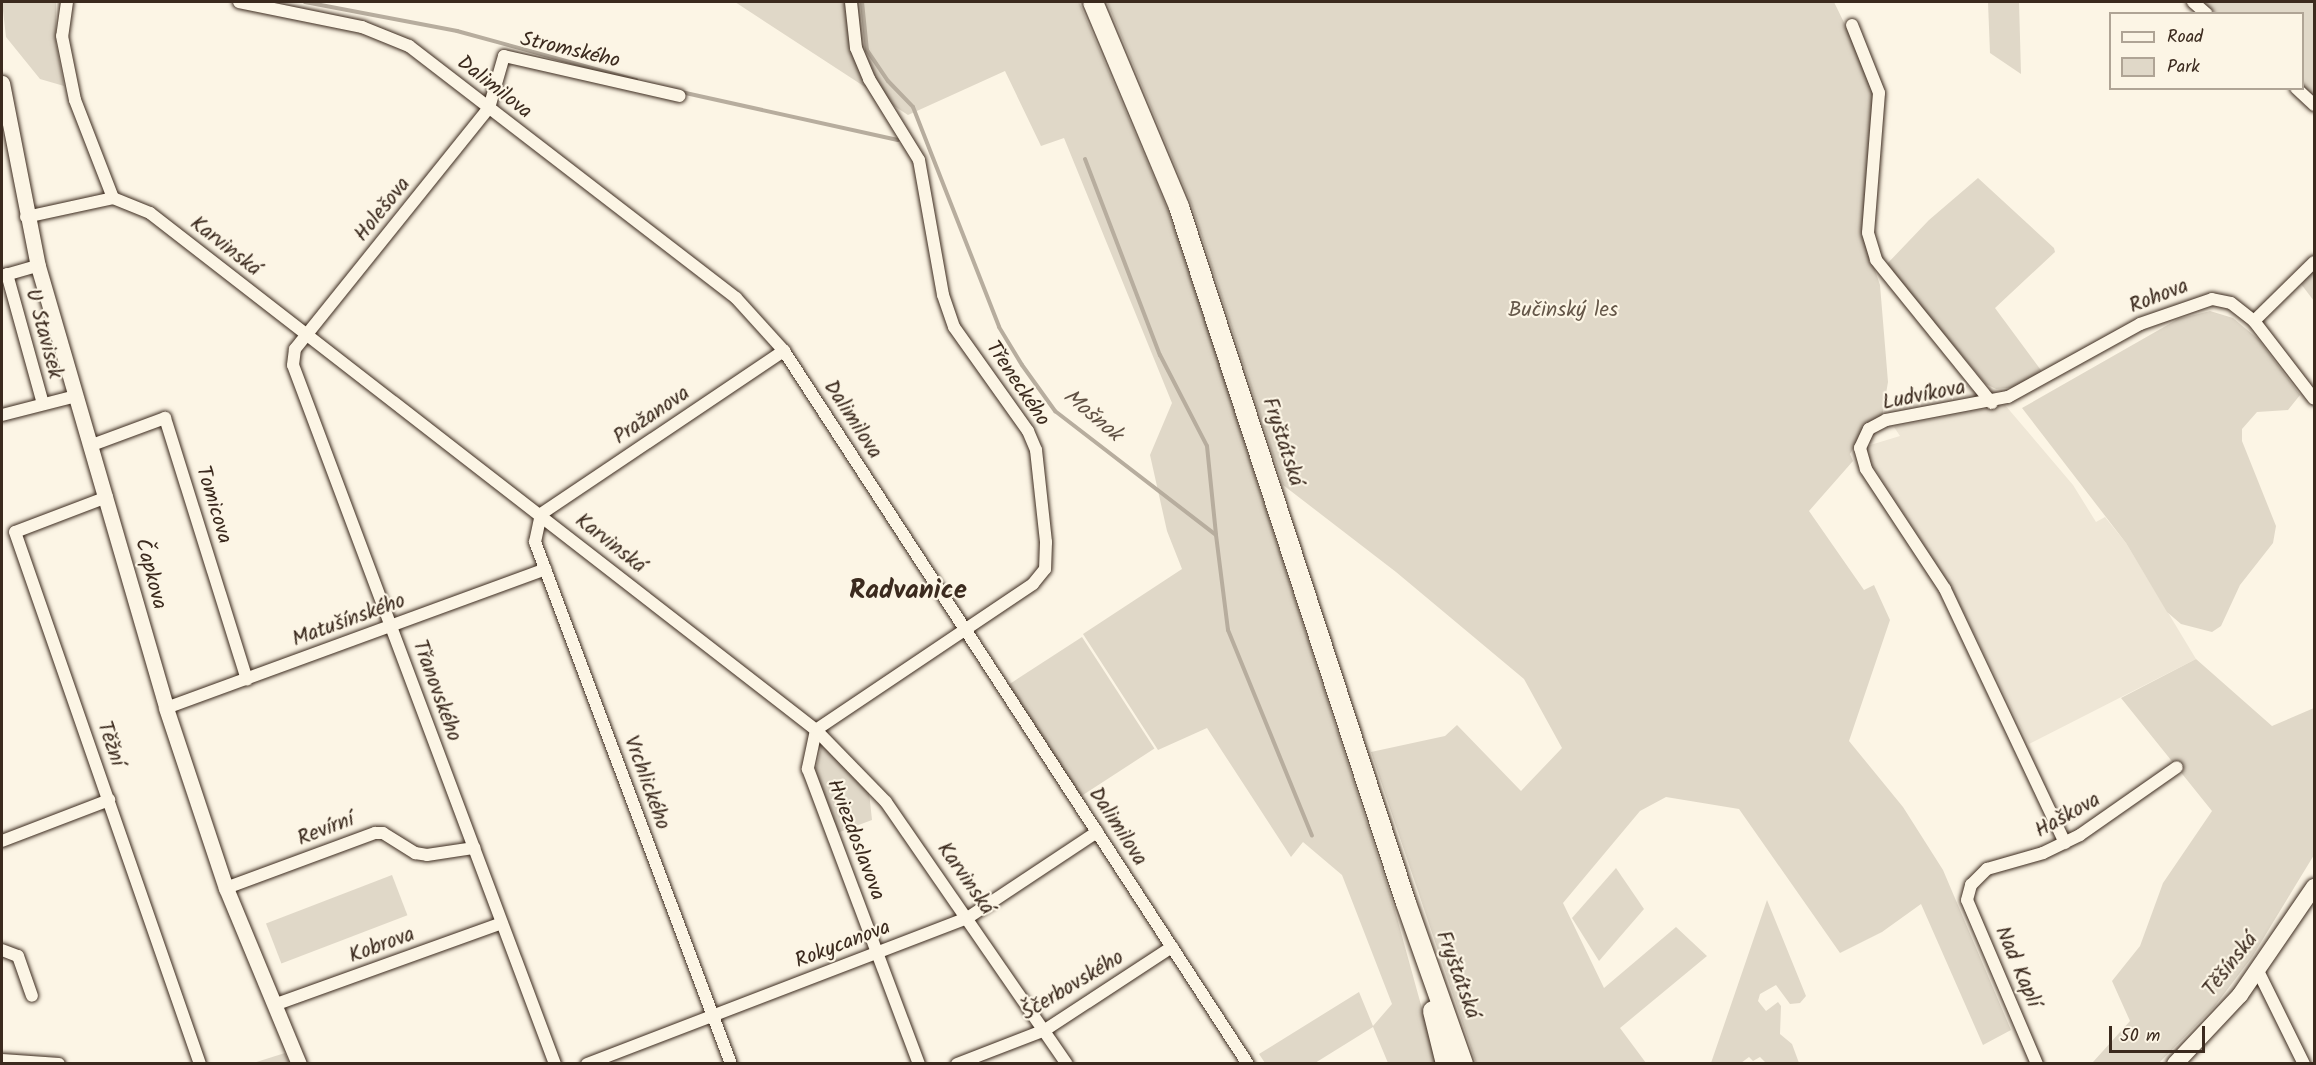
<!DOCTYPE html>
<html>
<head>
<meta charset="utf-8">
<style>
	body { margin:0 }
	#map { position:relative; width:2316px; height:1065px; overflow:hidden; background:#fcf5e5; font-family:Kalam,sans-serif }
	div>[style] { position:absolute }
	.built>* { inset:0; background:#eee6d6 }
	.green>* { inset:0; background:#e0d8c8; transform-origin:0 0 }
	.stream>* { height:4px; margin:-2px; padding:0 2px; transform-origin:2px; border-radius:2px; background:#b7ad9e }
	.roads { filter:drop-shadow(0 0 2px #3b2a1e) drop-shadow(0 0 2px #3b2a1e) }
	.minor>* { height:12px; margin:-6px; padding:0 6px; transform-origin:6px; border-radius:6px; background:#fcf5e5 }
	.tertiary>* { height:15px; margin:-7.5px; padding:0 7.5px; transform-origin:7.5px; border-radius:7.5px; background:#fcf5e5 }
	.secondary>* { height:16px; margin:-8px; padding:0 8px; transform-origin:8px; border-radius:8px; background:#fcf5e5 }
	.primary>* { height:20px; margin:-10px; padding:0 10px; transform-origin:10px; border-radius:10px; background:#fcf5e5 }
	span { translate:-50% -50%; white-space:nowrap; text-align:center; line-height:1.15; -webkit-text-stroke:4.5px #fcf5e5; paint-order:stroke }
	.street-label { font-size:21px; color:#3b2a1e }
	.park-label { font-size:21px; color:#645648 }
	.water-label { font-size:22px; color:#605144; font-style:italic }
	.district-label { font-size:27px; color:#3b2a1e; font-weight:700 }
	.frame { position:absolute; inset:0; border:3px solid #3b2a1e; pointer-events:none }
	.legend { position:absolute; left:2109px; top:12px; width:195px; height:78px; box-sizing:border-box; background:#fcf5e5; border:2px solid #afa495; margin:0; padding:8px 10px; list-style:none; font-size:18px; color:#3b2a1e }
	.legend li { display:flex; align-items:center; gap:12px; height:30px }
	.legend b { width:30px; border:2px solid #afa495 }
	.scale { position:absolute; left:2109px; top:1026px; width:96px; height:27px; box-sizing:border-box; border:3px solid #3b2a1e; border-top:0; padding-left:8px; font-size:18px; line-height:21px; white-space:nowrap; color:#3b2a1e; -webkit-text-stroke:4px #fcf5e5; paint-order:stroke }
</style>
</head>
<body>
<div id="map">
	<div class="built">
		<div style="clip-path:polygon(2005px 405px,2073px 485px,2096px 522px,2105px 517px,2126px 543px,2196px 659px,2029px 744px,1952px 588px,1866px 455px,1867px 446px,1900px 436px,1894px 427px)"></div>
	</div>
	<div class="green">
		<div style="clip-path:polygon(2px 2px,56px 2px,56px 43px,64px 86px,40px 79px,6px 37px)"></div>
		<div style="clip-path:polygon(735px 2px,1079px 2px,1168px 211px,1210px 337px,1394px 907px,1437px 1063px,1388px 1063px,1373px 1027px,1315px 1063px,1265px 1063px,1259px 1054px,1359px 992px,1373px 1026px,1392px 1004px,1342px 875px,1303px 842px,1291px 857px,1207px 728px,1158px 750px,1083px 634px,1182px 569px,1167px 531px,1150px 455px,1172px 403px,1064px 138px,1041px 146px,1005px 71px,908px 115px)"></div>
		<div style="clip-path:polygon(1107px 2px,1834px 2px,1873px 82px,1874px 131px,1863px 235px,1880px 285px,1888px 382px,1882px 417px,1866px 426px,1850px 454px,1853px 461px,1809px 511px,1864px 590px,1874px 585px,1890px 620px,1849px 741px,1903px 807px,1943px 870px,2011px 1030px,1983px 1045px,1921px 904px,1882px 932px,1840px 953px,1739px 809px,1666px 797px,1640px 811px,1563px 903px,1604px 988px,1676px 927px,1707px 956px,1620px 1028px,1646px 1063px,1476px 1063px,1371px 752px,1445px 736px,1457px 725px,1521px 791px,1562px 748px,1524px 679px,1396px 572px,1283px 485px,1191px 203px)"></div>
		<div style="clip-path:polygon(1988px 2px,2019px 2px,2021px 74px,1990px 53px)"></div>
		<div style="clip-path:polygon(2202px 2px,2314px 2px,2314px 98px,2303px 88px,2302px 14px,2216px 13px)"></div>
		<div style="clip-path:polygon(1978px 178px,2054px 248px,2055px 252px,1995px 308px,2043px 373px,2017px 387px,1996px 389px,1986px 384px,1886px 265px,1929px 220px)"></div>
		<div style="clip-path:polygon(2314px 270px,2314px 301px,2301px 284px)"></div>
		<div style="clip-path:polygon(2210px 311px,2233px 318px,2258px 339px,2300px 395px,2288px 410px,2257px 412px,2242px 429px,2242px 441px,2276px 526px,2273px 543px,2240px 585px,2221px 626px,2212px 632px,2181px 624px,2167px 612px,2126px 543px,2022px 408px,2178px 319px)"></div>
		<div style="left:1082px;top:637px;width:133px;height:88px;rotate:57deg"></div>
		<div style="clip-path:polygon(2196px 659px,2272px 726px,2314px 708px,2314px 855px,2252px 957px,2214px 1007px,2159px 1063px,2083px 1064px,2093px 1062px,2130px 1021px,2112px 981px,2140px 946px,2163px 883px,2212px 811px,2121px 698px)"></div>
		<div style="clip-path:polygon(822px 744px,869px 792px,872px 820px,837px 833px,815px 773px)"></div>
		<div style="clip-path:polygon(1616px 868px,1644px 909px,1599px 961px,1572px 918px)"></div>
		<div style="left:392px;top:875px;width:43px;height:135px;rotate:69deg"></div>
		<div style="clip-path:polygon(1767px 900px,1806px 996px,1800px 1003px,1790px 1004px,1776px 985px,1760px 994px,1758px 1001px,1766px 1011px,1778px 1002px,1781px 1006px,1780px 1034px,1792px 1044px,1799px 1063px,1766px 1063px,1760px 1057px,1753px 1061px,1749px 1057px,1741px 1063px,1711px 1063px)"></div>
		<div style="clip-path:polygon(285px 1053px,289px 1063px,253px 1063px)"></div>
	</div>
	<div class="stream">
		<div style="left:305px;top:2px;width:155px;rotate:10.8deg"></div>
		<div style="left:457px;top:31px;width:186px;rotate:15.3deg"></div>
		<div style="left:862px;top:2px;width:48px;rotate:84.1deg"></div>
		<div style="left:867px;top:50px;width:37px;rotate:56deg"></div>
		<div style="left:888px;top:81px;width:36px;rotate:46deg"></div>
		<div style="left:913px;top:107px;width:236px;rotate:68.6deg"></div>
		<div style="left:999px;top:327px;width:44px;rotate:58.8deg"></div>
		<div style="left:1022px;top:365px;width:57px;rotate:54.3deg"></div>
		<div style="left:1055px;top:411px;width:203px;rotate:37.6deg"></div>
		<div style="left:1216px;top:535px;width:96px;rotate:82.8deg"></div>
		<div style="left:1228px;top:630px;width:222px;rotate:67.8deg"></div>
		<div style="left:681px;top:92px;width:222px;rotate:12.5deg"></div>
		<div style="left:1085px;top:159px;width:210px;rotate:69.1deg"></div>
		<div style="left:1160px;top:355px;width:102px;rotate:62.7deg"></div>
		<div style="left:1207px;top:446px;width:89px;rotate:84.2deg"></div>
	</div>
	<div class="roads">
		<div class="minor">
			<div style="left:67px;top:2px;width:34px;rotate:98deg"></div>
			<div style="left:62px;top:36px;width:65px;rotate:78.5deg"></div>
			<div style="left:75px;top:100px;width:105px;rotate:68.8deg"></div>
			<div style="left:239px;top:2px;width:126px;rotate:11.5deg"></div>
			<div style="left:362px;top:27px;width:51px;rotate:22deg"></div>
			<div style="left:409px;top:46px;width:413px;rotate:37.6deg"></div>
			<div style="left:736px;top:298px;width:72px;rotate:47.8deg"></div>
			<div style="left:784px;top:351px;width:851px;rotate:56.95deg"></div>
			<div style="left:851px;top:2px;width:46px;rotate:83.8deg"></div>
			<div style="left:856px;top:48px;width:34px;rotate:67deg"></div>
			<div style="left:869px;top:79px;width:95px;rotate:58.3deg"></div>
			<div style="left:919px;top:160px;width:137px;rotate:79.9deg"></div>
			<div style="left:943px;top:295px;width:34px;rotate:71deg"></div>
			<div style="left:954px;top:327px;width:128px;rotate:54.6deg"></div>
			<div style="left:1028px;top:431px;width:21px;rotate:67deg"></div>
			<div style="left:1036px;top:450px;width:93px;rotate:83.8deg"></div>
			<div style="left:1046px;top:542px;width:27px;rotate:92deg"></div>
			<div style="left:1045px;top:569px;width:19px;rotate:129deg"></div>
			<div style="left:1033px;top:584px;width:262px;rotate:146.1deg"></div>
			<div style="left:816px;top:730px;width:40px;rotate:102deg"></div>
			<div style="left:808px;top:769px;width:315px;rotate:69.4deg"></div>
			<div style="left:2193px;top:2px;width:18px;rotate:41deg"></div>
			<div style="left:1852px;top:25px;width:73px;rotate:68.3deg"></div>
			<div style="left:1879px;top:93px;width:140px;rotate:94.5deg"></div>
			<div style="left:1868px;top:233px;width:28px;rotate:73deg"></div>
			<div style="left:1876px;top:260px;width:184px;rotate:51deg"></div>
			<div style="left:2296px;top:88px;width:25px;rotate:43deg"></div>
			<div style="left:26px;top:217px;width:89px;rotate:-12.3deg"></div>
			<div style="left:113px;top:198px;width:40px;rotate:22deg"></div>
			<div style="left:150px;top:213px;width:843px;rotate:37.82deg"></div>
			<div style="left:816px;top:730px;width:100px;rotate:45.8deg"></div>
			<div style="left:886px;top:802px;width:318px;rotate:55.4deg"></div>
			<div style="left:7px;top:274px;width:135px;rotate:74.5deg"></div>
			<div style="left:2px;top:276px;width:37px;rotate:-16deg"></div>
			<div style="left:2254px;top:321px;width:84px;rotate:-44.5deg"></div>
			<div style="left:2px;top:415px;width:76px;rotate:-14.4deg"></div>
			<div style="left:92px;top:445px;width:78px;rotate:-20.3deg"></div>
			<div style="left:165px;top:418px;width:274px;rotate:72.6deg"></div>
			<div style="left:107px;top:497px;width:98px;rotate:159.2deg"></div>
			<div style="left:15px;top:532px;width:563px;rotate:70.83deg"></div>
			<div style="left:541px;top:514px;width:29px;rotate:102deg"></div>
			<div style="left:535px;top:542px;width:558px;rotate:69.42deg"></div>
			<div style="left:541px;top:514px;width:293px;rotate:-33.9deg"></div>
			<div style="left:166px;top:708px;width:404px;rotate:-20.1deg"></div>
			<div style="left:2px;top:841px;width:115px;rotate:-21deg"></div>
			<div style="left:2065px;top:843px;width:281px;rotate:-115.3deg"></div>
			<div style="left:1945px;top:589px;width:144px;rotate:-123.4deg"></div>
			<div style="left:1866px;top:469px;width:22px;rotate:-106deg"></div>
			<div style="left:1860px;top:448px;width:21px;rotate:-65deg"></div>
			<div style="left:1869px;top:429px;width:19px;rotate:-28deg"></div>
			<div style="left:1886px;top:420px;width:124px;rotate:-10.7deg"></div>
			<div style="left:2008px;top:397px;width:151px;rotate:-28.9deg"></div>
			<div style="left:2140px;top:324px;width:76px;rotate:-19.1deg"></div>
			<div style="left:2212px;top:299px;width:19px;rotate:12deg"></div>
			<div style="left:2231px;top:303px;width:29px;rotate:38deg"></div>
			<div style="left:2254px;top:321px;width:98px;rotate:52.4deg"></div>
			<div style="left:226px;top:888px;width:159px;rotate:-20.3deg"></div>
			<div style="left:375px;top:833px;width:8px"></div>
			<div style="left:383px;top:833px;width:38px;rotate:32deg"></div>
			<div style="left:415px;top:853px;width:12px;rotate:9deg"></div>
			<div style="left:427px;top:855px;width:48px;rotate:-8.5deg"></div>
			<div style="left:2px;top:950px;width:17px;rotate:21deg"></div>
			<div style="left:18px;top:956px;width:42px;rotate:70.7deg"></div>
			<div style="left:2258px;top:971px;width:104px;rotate:63.7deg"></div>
			<div style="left:274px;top:1005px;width:242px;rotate:-19.8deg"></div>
			<div style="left:2px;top:1060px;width:57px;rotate:4deg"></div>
			<div style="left:555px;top:1064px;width:746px;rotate:-110.55deg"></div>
			<div style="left:293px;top:365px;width:16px;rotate:-83deg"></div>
			<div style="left:295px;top:349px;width:309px;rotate:-51.2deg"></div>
			<div style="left:489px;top:108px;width:54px;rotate:-73.9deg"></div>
			<div style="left:504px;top:56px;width:180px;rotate:12.8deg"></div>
			<div style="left:587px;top:1064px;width:409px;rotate:-21deg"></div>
			<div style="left:969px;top:917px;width:154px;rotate:-33.6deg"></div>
			<div style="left:957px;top:1064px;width:94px;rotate:-21.1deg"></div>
			<div style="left:1045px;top:1030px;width:152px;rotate:-33.2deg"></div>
			<div style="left:2037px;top:1064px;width:178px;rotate:-113.1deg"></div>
			<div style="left:1967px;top:900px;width:16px;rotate:-75deg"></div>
			<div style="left:1971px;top:885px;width:23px;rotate:-45deg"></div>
			<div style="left:1987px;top:869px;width:58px;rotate:-15.9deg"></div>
			<div style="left:2043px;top:853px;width:41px;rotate:-25.9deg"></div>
			<div style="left:2080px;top:835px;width:118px;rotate:-35deg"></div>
		</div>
		<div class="tertiary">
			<div style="left:2px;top:83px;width:187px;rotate:78.9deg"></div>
			<div style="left:38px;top:266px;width:460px;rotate:73.8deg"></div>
			<div style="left:166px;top:708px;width:190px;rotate:71.6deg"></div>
			<div style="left:226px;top:888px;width:191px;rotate:67.5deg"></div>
		</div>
		<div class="secondary">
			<div style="left:2175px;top:1064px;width:95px;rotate:-46.7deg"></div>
			<div style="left:2240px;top:995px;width:131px;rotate:-55.6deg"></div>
		</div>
		<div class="primary">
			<div style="left:1093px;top:2px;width:222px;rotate:67.2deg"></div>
			<div style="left:1179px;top:207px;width:732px;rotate:71.94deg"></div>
			<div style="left:1406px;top:903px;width:171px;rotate:70.5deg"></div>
			<div style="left:1433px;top:1011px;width:55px;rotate:76.2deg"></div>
		</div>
	</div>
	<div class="street-label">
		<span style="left:570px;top:51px;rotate:13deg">Stromského</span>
		<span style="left:494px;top:88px;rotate:38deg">Dalimilova</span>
		<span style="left:383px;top:210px;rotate:-51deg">Holešova</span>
		<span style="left:225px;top:247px;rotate:38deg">Karvinská</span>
		<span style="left:2159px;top:297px;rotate:-21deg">Rohova</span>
		<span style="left:43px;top:334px;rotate:75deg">U Stavisek</span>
		<span style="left:1017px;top:384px;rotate:56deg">Třeneckého</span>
		<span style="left:1924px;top:396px;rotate:-11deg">Ludvíkova</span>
		<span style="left:652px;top:416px;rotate:-34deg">Pražanova</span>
		<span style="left:852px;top:420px;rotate:57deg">Dalimilova</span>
		<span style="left:1282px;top:442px;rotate:72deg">Fryštátská</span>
		<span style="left:213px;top:505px;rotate:73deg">Tomicova</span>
		<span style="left:610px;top:544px;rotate:38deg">Karvinská</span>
		<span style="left:150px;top:574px;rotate:75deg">Čapkova</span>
		<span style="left:349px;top:621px;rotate:-20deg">Matušínského</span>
		<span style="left:436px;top:691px;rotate:70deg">Třanovského</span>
		<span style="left:110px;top:744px;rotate:71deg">Těžní</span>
		<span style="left:646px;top:783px;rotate:70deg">Vrchlického</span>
		<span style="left:2068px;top:816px;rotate:-29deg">Haškova</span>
		<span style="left:1117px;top:827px;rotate:57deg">Dalimilova</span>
		<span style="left:326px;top:830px;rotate:-21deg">Revírní</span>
		<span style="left:855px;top:840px;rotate:69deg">Hviezdoslavova</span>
		<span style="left:965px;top:879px;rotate:55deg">Karvinská</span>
		<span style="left:843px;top:945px;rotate:-21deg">Rokycanova</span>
		<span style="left:382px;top:946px;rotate:-20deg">Kobrova</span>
		<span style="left:2231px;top:965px;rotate:-52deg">Těšínská</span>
		<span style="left:2017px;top:967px;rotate:67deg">Nad Kaplí</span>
		<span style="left:1457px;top:975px;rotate:70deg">Fryštátská</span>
		<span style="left:1073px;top:986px;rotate:-31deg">Ščerbovského</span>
	</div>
	<div class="park-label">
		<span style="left:1563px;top:311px">Bučinský les</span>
	</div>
	<div class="water-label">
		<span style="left:1092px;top:416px;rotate:40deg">Mošnok</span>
	</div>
	<div class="district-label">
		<span style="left:908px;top:591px">Radvanice</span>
	</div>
	<div class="frame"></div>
	<ul class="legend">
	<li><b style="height:8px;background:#fcf5e5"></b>Road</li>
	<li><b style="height:16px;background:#e0d8c8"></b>Park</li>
	</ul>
	<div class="scale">50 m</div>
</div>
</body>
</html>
